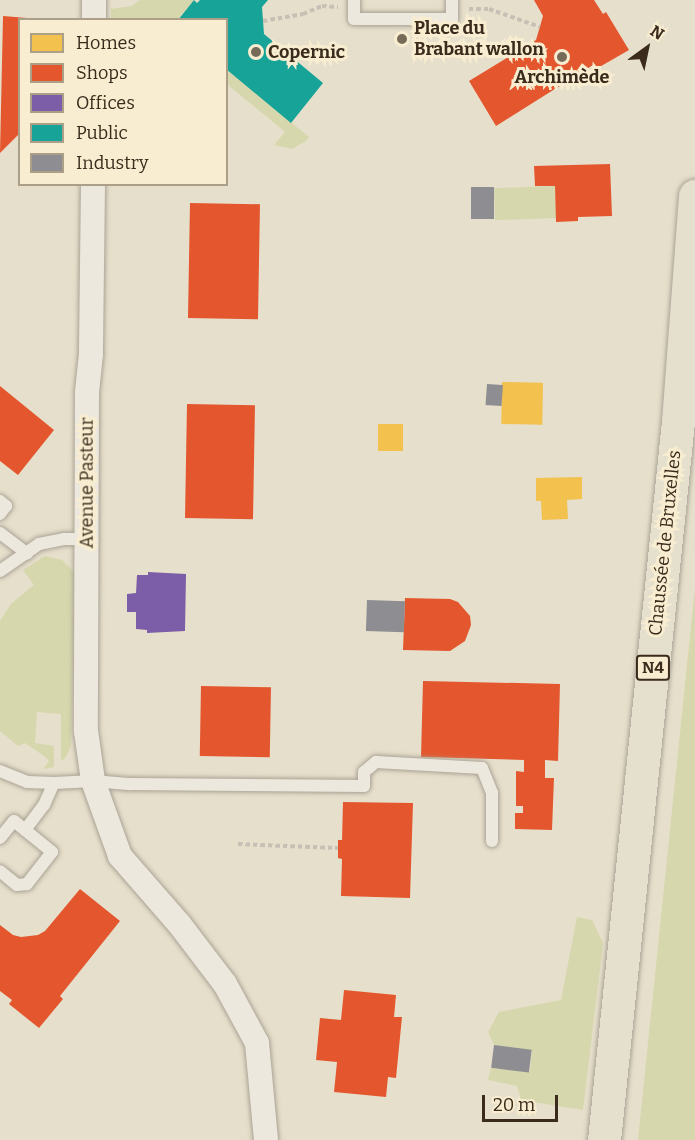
<!DOCTYPE html>
<html>
<head>
<meta charset="utf-8">
<style>
	body { margin:0 }
	#map { position:relative; width:695px; height:1140px; overflow:hidden; background:#e6dfcb; font-family:Bitter,serif }
	div>[style] { position:absolute }
	.green>* { inset:0; background:#d6d7ac; transform-origin:0 0 }
	.homes>* { inset:0; background:#f2c14e; transform-origin:0 0 }
	.shops>* { inset:0; background:#e4572e; transform-origin:0 0 }
	.offices>* { inset:0; background:#7b5ea7 }
	.public>* { inset:0; background:#17a398 }
	.industry>* { inset:0; background:#8d8d92; transform-origin:0 0 }
	.path>* { height:4px; margin-top:-2px; transform-origin:0; background:repeating-linear-gradient(90deg,#c6c0b5 0 4.5px,transparent 0 7.5px) }
	.roads { filter:drop-shadow(0 0 2px #aba395) drop-shadow(0 0 2px #aba395) }
	.service>* { height:12px; margin:-6px; padding:0 6px; transform-origin:6px; border-radius:6px; background:#ede8de }
	.minor>* { height:24px; margin:-12px; padding:0 12px; transform-origin:12px; border-radius:12px; background:#ede8de }
	.primary>* { height:33px; margin:-16.5px; padding:0 16.5px; transform-origin:16.5px; border-radius:16.5px; background:#e5dfce }
	.dots>* { width:16px; height:16px; translate:-50% -50%; box-sizing:border-box; border:3px solid #f8edd0; border-radius:50% }
	span { translate:-50% -50%; white-space:nowrap; text-align:center; line-height:1.15; -webkit-text-stroke:6px #f8edd0; paint-order:stroke }
	.shield-label span { padding:2px 4px; background:#f8edd0; border:2px solid; border-radius:4px; -webkit-text-stroke-width:0 }
	.shield-label { font-size:16px; color:#3a2b1c; font-weight:700 }
	.poi-label { font-size:18px; color:#3a2b1c; font-weight:700 }
	.left { translate:0 -50%; text-align:left }
	.street-label { font-size:18px; color:#3a2b1c }
	.legend { position:absolute; left:18px; top:18px; width:210px; height:168px; box-sizing:border-box; background:#f8edd0; border:2px solid #ac9f88; margin:0; padding:8px 10px; list-style:none; font-size:18px; color:#3a2b1c }
	.legend li { display:flex; align-items:center; gap:12px; height:30px }
	.legend b { width:30px; border:2px solid #ac9f88 }
	.north { position:absolute; left:617px; top:18px; width:60px; height:60px; -webkit-text-stroke:4px #f8edd0; paint-order:stroke; rotate:33deg; font-size:16px; font-weight:700; line-height:24px; text-align:center; color:#3a2b1c }
	.north::after { content:''; display:block; margin:auto; width:21px; height:27px; background:#3a2b1c; clip-path:polygon(50% 0,100% 100%,50% 72%,0 100%) }
	.scale { position:absolute; left:482px; top:1095px; width:76px; height:27px; box-sizing:border-box; border:3px solid #3a2b1c; border-top:0; padding-left:8px; font-size:18px; line-height:21px; white-space:nowrap; color:#3a2b1c; -webkit-text-stroke:4px #f8edd0; paint-order:stroke }
</style>
</head>
<body>
<div id="map">
	<div class="green">
		<div style="clip-path:polygon(140px 0,194px 0,178px 19px,111px 19px,111px 9px,132px 6px)"></div>
		<div style="clip-path:polygon(226px 69px,309px 137px,306px 141px,292px 149px,274px 145px,285px 132px,227px 84px)"></div>
		<div style="left:555px;top:186px;width:32px;height:61px;rotate:88deg"></div>
		<div style="clip-path:polygon(45px 556px,62px 560px,75px 573px,71px 746px,66px 757px,61px 761px,61px 714px,37px 712px,35px 743px,54px 746px,54px 767px,43px 769px,49px 761px,44px 756px,25px 743px,18px 746px,0 731px,0 621px,11px 604px,34px 585px,23px 570px)"></div>
		<div style="clip-path:polygon(695px 588px,695px 1140px,638px 1140px)"></div>
		<div style="clip-path:polygon(577px 917px,592px 920px,603px 943px,583px 1110px,521px 1100px,517px 1086px,488px 1080px,491px 1068px,530px 1071px,532px 1050px,494px 1045px,488px 1032px,499px 1012px,561px 1000px)"></div>
	</div>
	<div class="homes">
		<div style="left:502px;top:382px;width:41px;height:42px;rotate:1deg"></div>
		<div style="left:403px;top:424px;width:27px;height:25px;rotate:90deg"></div>
		<div style="clip-path:polygon(582px 477px,582px 499px,567px 500px,568px 519px,542px 520px,541px 501px,536px 501px,536px 478px)"></div>
	</div>
	<div class="shops">
		<div style="clip-path:polygon(534px 0,594px 0,603px 14px,606px 12px,629px 50px,596px 69px,593px 65px,496px 126px,469px 81px,536px 40px,543px 16px)"></div>
		<div style="clip-path:polygon(3px 16px,51px 20px,20px 20px,20px 133px,0 153px)"></div>
		<div style="clip-path:polygon(610px 164px,612px 216px,578px 217px,578px 221px,556px 222px,555px 186px,535px 186px,534px 166px)"></div>
		<div style="left:190px;top:203px;width:70px;height:115px;rotate:1deg"></div>
		<div style="clip-path:polygon(0 386px,54px 430px,18px 475px,0 461px)"></div>
		<div style="left:187px;top:404px;width:68px;height:114px;rotate:1deg"></div>
		<div style="clip-path:polygon(405px 598px,450px 599px,458px 602px,470px 616px,471px 625px,465px 641px,450px 651px,403px 650px)"></div>
		<div style="clip-path:polygon(423px 681px,560px 684px,558px 761px,545px 760px,545px 778px,554px 778px,552px 830px,515px 829px,515px 813px,523px 813px,523px 806px,516px 806px,516px 771px,524px 772px,524px 760px,421px 757px)"></div>
		<div style="left:201px;top:686px;width:70px;height:70px;rotate:1deg"></div>
		<div style="clip-path:polygon(343px 802px,413px 803px,410px 898px,341px 896px,342px 859px,338px 858px,338px 840px,342px 840px)"></div>
		<div style="clip-path:polygon(80px 889px,120px 921px,60px 996px,63px 999px,39px 1028px,9px 1004px,12px 1000px,0 991px,0 925px,13px 935px,21px 937px,38px 935px,45px 931px)"></div>
		<div style="clip-path:polygon(344px 990px,396px 995px,394px 1017px,402px 1017px,396px 1078px,388px 1077px,386px 1097px,334px 1092px,337px 1062px,316px 1060px,320px 1018px,341px 1020px)"></div>
	</div>
	<div class="offices">
		<div style="clip-path:polygon(148px 572px,186px 574px,185px 631px,147px 633px,147px 630px,136px 629px,136px 612px,127px 612px,127px 594px,136px 593px,137px 575px,148px 575px)"></div>
	</div>
	<div class="public">
		<div style="clip-path:polygon(194px 0,197px 3px,200px 0,268px 0,262px 7px,264px 34px,323px 83px,291px 123px,226px 69px,226px 20px,178px 20px)"></div>
	</div>
	<div class="industry">
		<div style="left:471px;top:187px;width:23px;height:32px"></div>
		<div style="left:487px;top:384px;width:16px;height:21px;rotate:4deg"></div>
		<div style="left:367px;top:600px;width:38px;height:31px;rotate:2deg"></div>
		<div style="left:494px;top:1045px;width:38px;height:23px;rotate:7deg"></div>
	</div>
	<div class="path">
		<div style="left:469px;top:9px;width:20px"></div>
		<div style="left:489px;top:9px;width:54px;rotate:19.4deg"></div>
		<div style="left:263px;top:21px;width:41px;rotate:-9.9deg"></div>
		<div style="left:303px;top:14px;width:21px;rotate:-23deg"></div>
		<div style="left:322px;top:6px;width:16px;rotate:4deg"></div>
		<div style="left:238px;top:844px;width:100px;rotate:2.3deg"></div>
	</div>
	<div class="roads">
		<div class="service">
			<div style="left:354px;top:0;width:19px;rotate:90deg"></div>
			<div style="left:354px;top:19px;width:98px"></div>
			<div style="left:452px;top:19px;width:19px;rotate:-90deg"></div>
			<div style="left:0;top:501px;width:8px;rotate:40deg"></div>
			<div style="left:6px;top:506px;width:10px;rotate:127deg"></div>
			<div style="left:0;top:533px;width:34px;rotate:37deg"></div>
			<div style="left:0;top:571px;width:47px;rotate:-34.7deg"></div>
			<div style="left:39px;top:544px;width:25px;rotate:-11deg"></div>
			<div style="left:64px;top:539px;width:22px"></div>
			<div style="left:0;top:771px;width:29px;rotate:22deg"></div>
			<div style="left:27px;top:782px;width:27px;rotate:2deg"></div>
			<div style="left:54px;top:783px;width:39px;rotate:-3deg"></div>
			<div style="left:93px;top:781px;width:38px;rotate:5deg"></div>
			<div style="left:131px;top:784px;width:233px;rotate:0.5deg"></div>
			<div style="left:364px;top:786px;width:14px;rotate:-90deg"></div>
			<div style="left:364px;top:772px;width:16px;rotate:-40deg"></div>
			<div style="left:376px;top:762px;width:106px;rotate:3.2deg"></div>
			<div style="left:482px;top:768px;width:27px;rotate:68deg"></div>
			<div style="left:492px;top:793px;width:48px;rotate:90deg"></div>
			<div style="left:25px;top:830px;width:31px;rotate:-53deg"></div>
			<div style="left:44px;top:805px;width:24px;rotate:-66deg"></div>
			<div style="left:0;top:838px;width:22px;rotate:-51deg"></div>
			<div style="left:14px;top:821px;width:49px;rotate:39.2deg"></div>
			<div style="left:52px;top:852px;width:41px;rotate:128deg"></div>
			<div style="left:27px;top:884px;width:10px;rotate:174deg"></div>
			<div style="left:17px;top:885px;width:22px;rotate:-141deg"></div>
		</div>
		<div class="minor">
			<div style="left:94px;top:20px;width:20px;rotate:-90deg"></div>
			<div style="left:93px;top:184px;width:170px;rotate:90.7deg"></div>
			<div style="left:91px;top:354px;width:39px;rotate:96deg"></div>
			<div style="left:87px;top:393px;width:338px;rotate:90.2deg"></div>
			<div style="left:86px;top:731px;width:50px;rotate:82deg"></div>
			<div style="left:93px;top:781px;width:80px;rotate:70.2deg"></div>
			<div style="left:120px;top:856px;width:91px;rotate:49deg"></div>
			<div style="left:180px;top:925px;width:74px;rotate:52.7deg"></div>
			<div style="left:225px;top:984px;width:67px;rotate:61.5deg"></div>
			<div style="left:257px;top:1043px;width:97px;rotate:84.7deg"></div>
		</div>
		<div class="primary">
			<div style="left:604px;top:1140px;width:722px;rotate:-84.12deg"></div>
			<div style="left:678px;top:422px;width:227px;rotate:-85.7deg"></div>
		</div>
	</div>
	<div class="dots">
		<div style="left:402px;top:39px;background:#766a59"></div>
		<div style="left:256px;top:52px;background:#766a59"></div>
		<div style="left:562px;top:57px;background:#766a59"></div>
	</div>
	<div class="shield-label">
		<span style="left:653px;top:668px">N4</span>
	</div>
	<div class="poi-label">
		<span class="left" style="left:414px;top:39px">Place du<br>Brabant wallon</span>
		<span class="left" style="left:268px;top:52px">Copernic</span>
		<span style="left:562px;top:77px">Archimède</span>
	</div>
	<div class="street-label">
		<span style="left:87px;top:483px;rotate:-90deg">Avenue Pasteur</span>
		<span style="left:665px;top:543px;rotate:-84deg">Chaussée de Bruxelles</span>
	</div>
	<ul class="legend">
	<li><b style="height:16px;background:#f2c14e"></b>Homes</li>
	<li><b style="height:16px;background:#e4572e"></b>Shops</li>
	<li><b style="height:16px;background:#7b5ea7"></b>Offices</li>
	<li><b style="height:16px;background:#17a398"></b>Public</li>
	<li><b style="height:16px;background:#8d8d92"></b>Industry</li>
	</ul>
	<div class="north">N</div>
	<div class="scale">20 m</div>
</div>
</body>
</html>
